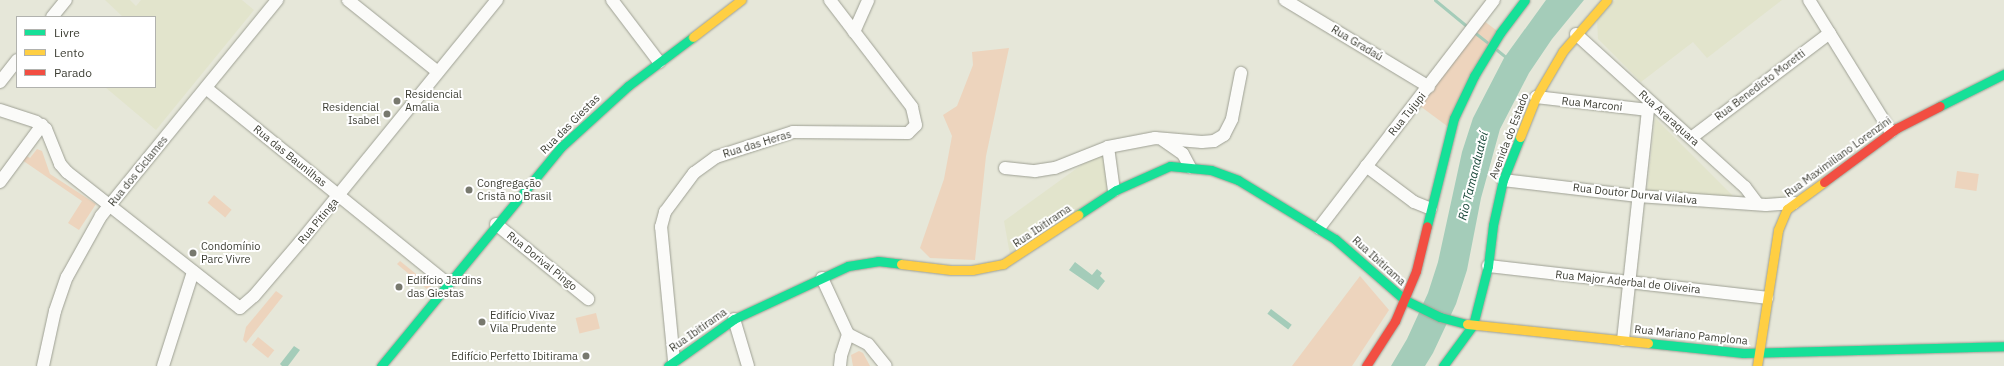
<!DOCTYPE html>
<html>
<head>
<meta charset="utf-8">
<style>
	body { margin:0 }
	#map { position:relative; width:2004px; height:366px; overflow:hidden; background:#e6e7d9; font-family:"IBM Plex Sans",sans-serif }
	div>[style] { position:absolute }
	.built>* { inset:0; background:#e2e4cc }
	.green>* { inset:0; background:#edd4bd; transform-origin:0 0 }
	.water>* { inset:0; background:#a4ccb9; transform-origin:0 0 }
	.stream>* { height:3px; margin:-1.5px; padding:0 1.5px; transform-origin:1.5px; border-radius:1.5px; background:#a4ccb9 }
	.roads { filter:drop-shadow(0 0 1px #9ea094) drop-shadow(0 0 1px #9ea094) }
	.street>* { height:12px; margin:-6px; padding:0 6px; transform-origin:6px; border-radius:6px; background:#fbfbf9 }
	.fast>* { height:9px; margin:-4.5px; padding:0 4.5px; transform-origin:4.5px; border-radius:4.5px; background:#16e098 }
	.slow>* { height:9px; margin:-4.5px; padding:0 4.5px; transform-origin:4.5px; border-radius:4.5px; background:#ffcf43 }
	.jam>* { height:9px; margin:-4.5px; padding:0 4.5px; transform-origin:4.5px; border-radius:4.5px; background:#f24e42 }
	.dots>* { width:11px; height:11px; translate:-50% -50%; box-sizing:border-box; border:2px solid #fff; border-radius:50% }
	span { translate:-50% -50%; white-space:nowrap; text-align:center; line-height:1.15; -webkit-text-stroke:4px #fff; paint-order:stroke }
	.street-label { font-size:11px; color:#3d3e34 }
	.poi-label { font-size:11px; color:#3d3e34 }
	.left { translate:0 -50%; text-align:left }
	.right { translate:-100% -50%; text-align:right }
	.water-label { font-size:12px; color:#144435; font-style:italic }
	.legend { position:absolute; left:16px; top:16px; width:140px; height:72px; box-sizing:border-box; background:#fff; border:1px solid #b1b2ae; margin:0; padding:5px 7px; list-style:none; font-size:12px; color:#3d3e34 }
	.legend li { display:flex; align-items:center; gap:8px; height:20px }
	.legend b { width:20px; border:1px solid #b1b2ae }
</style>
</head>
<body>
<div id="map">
	<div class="built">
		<div style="clip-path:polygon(105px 0,130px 0,136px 6px,141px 0,242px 0,254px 10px,156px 130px,105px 87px,155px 87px,155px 17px,123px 17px)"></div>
		<div style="clip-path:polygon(1615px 0,1782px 0,1707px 58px,1693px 42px,1641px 82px,1598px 39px,1597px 20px)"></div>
		<div style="clip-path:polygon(1655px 118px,1739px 202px,1647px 191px)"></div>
		<div style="clip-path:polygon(1106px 152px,1122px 184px,1010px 255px,1004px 221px,1087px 161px)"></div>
	</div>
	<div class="green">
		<div style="clip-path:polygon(1480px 18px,1500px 33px,1451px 129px,1416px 103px)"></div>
		<div style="clip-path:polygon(1009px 48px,986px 156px,975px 260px,930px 258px,920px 248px,944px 179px,952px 136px,943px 115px,957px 106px,973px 65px,972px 52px)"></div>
		<div style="clip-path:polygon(37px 149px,42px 151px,50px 174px,96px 204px,79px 230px,68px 223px,82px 201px,22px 160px,25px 155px,30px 158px)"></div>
		<div style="left:1957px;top:171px;width:22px;height:17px;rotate:8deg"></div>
		<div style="left:214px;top:195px;width:23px;height:10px;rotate:40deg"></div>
		<div style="clip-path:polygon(400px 261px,431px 286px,428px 290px,397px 264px)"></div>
		<div style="clip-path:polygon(1360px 276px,1389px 310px,1352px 366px,1292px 366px)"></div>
		<div style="clip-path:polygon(276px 291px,283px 296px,246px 343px,243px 340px,246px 327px)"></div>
		<div style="left:596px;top:313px;width:16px;height:21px;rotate:76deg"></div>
		<div style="left:258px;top:337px;width:21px;height:10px;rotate:39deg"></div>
		<div style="clip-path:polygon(859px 351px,863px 353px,870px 366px,853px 366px,851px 355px)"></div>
	</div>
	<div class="water">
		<div style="clip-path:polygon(1546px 0,1584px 0,1552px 39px,1529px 73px,1500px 129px,1481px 198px,1467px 270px,1456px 304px,1433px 353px,1425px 366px,1391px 366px,1407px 339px,1428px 293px,1438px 262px,1462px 152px,1473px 118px,1504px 58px)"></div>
		<div style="clip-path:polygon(1075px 262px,1092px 275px,1097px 269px,1102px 273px,1100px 276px,1105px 281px,1098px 290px,1069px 270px)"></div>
		<div style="left:1271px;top:309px;width:26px;height:6px;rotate:37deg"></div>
		<div style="clip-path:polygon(294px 346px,300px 350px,288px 366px,282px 366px,280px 364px)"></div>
	</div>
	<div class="stream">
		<div style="left:1435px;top:0;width:44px;rotate:39.5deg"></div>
		<div style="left:1474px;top:32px;width:16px;rotate:38deg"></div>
		<div style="left:1497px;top:50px;width:13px;rotate:39deg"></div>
	</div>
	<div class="roads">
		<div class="street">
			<div style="left:348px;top:0;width:115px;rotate:38.7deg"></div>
			<div style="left:612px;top:0;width:78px;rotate:52.8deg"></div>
			<div style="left:1285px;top:0;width:168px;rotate:31.1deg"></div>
			<div style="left:1809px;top:0;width:155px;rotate:58.2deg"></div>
			<div style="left:52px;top:17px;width:22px;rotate:-51deg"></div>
			<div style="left:854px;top:32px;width:35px;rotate:-66deg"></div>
			<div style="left:1576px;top:34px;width:228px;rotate:42.2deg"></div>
			<div style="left:1745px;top:187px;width:21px;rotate:53deg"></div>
			<div style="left:0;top:82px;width:28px;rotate:-52deg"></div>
			<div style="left:206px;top:88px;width:311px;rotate:39deg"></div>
			<div style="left:1536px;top:97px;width:113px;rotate:6.6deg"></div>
			<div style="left:0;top:110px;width:38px;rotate:18deg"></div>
			<div style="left:36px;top:122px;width:12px;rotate:35deg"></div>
			<div style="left:46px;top:129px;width:38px;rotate:68deg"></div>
			<div style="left:60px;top:164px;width:11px;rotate:49deg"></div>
			<div style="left:67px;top:172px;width:220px;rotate:38.2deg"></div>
			<div style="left:240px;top:308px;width:18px;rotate:-41deg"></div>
			<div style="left:254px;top:296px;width:72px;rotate:-49.5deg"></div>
			<div style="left:301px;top:241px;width:311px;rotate:-50.9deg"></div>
			<div style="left:1691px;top:138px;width:174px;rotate:-37.1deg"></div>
			<div style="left:1163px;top:140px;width:24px;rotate:35deg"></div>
			<div style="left:1183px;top:154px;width:15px;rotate:62deg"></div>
			<div style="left:1108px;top:147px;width:44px;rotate:82.2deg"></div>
			<div style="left:1366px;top:166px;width:60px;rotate:36.9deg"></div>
			<div style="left:1414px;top:202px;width:18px;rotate:22deg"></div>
			<div style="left:1005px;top:168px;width:30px;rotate:6deg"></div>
			<div style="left:1035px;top:171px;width:20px;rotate:-9deg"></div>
			<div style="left:1055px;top:168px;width:57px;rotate:-21.6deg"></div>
			<div style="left:1108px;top:147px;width:48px;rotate:-10.8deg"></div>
			<div style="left:1155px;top:138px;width:47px;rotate:4.9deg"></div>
			<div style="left:1202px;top:142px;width:12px;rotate:-5deg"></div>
			<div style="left:1214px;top:141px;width:12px;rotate:-31deg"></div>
			<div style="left:1224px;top:135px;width:18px;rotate:-63deg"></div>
			<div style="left:1232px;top:119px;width:47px;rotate:-78.9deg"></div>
			<div style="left:1503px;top:180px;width:136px;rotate:6.8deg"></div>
			<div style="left:1638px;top:196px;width:128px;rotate:4deg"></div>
			<div style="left:1766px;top:205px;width:28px;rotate:-4deg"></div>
			<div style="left:0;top:182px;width:71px;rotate:-53.6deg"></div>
			<div style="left:496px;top:224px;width:119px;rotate:39.2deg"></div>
			<div style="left:1319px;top:228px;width:287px;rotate:-52.5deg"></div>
			<div style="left:1488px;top:266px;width:281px;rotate:6.5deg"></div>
			<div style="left:822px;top:278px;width:62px;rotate:65.1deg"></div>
			<div style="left:848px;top:334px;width:22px;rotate:27deg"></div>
			<div style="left:868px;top:344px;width:28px;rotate:51deg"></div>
			<div style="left:734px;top:319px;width:49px;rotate:73.4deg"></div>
			<div style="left:1623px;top:340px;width:240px;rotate:-83.8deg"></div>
			<div style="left:674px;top:361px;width:135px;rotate:-95.5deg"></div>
			<div style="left:661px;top:227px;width:16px;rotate:-75deg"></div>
			<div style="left:665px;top:212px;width:49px;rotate:-53.4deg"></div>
			<div style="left:694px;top:173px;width:27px;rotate:-36deg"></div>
			<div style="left:716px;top:157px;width:81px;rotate:-18deg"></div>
			<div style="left:793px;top:132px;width:115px;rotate:0.5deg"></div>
			<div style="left:908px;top:133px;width:11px;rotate:-45deg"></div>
			<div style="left:916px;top:125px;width:18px;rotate:-103deg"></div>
			<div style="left:912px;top:107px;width:135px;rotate:-127.5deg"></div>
			<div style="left:43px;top:366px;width:56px;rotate:-77.7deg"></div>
			<div style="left:55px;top:311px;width:36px;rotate:-71deg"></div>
			<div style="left:67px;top:277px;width:70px;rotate:-60.9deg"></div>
			<div style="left:101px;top:216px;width:279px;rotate:-50.8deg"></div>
			<div style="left:163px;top:366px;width:99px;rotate:-72.3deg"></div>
			<div style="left:840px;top:366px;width:10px;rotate:-84deg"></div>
			<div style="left:841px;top:356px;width:23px;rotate:-72deg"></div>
		</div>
		<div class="fast">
			<div style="left:1940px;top:106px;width:72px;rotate:-26.6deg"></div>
			<div style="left:1078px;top:215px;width:45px;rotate:-33.3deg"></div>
			<div style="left:1116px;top:190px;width:59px;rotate:-24deg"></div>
			<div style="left:1170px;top:166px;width:41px;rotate:5.6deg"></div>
			<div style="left:1211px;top:170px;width:29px;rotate:20deg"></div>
			<div style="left:1238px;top:180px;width:114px;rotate:31.3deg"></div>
			<div style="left:1335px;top:239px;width:93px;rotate:41.1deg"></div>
			<div style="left:1405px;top:300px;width:39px;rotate:26deg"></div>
			<div style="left:1440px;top:317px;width:28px;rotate:15deg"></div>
			<div style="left:1427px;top:226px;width:111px;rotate:-76deg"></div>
			<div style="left:1454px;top:118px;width:47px;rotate:-64.5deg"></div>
			<div style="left:1474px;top:76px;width:50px;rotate:-58.8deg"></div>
			<div style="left:1500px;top:33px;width:41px;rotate:-52.9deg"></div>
			<div style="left:1648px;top:343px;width:96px;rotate:6deg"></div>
			<div style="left:1743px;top:353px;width:261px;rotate:-1.5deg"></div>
			<div style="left:381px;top:366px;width:283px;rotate:-50.6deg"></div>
			<div style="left:561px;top:147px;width:91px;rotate:-42.3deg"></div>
			<div style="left:628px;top:86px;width:81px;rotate:-37deg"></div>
			<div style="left:668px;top:366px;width:81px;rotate:-35.5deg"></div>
			<div style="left:734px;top:319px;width:126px;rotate:-24.9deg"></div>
			<div style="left:848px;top:266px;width:30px;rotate:-9deg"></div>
			<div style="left:878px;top:261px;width:23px;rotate:7deg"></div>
			<div style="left:1443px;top:366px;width:51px;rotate:-53.8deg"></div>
			<div style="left:1473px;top:325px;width:61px;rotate:-75.7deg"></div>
			<div style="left:1488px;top:266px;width:41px;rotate:-83deg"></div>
			<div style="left:1493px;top:225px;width:46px;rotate:-77.5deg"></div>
			<div style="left:1503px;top:180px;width:46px;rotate:-68.4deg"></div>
		</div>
		<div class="slow">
			<div style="left:693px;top:37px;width:61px;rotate:-37.6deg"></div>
			<div style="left:1520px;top:137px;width:43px;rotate:-68.2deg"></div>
			<div style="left:1536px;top:97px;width:53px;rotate:-59.6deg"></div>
			<div style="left:1563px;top:51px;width:67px;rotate:-49.2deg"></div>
			<div style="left:901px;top:264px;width:50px;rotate:6.8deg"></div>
			<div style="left:951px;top:270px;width:21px"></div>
			<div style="left:972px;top:270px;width:32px;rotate:-11deg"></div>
			<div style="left:1003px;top:264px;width:90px;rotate:-33.2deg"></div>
			<div style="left:1467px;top:324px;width:182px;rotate:6deg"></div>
			<div style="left:1757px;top:366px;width:138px;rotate:-81.2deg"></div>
			<div style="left:1778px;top:230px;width:23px;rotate:-67deg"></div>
			<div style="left:1787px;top:209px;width:46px;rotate:-36.1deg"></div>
		</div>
		<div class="jam">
			<div style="left:1824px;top:182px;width:91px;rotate:-36.5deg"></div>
			<div style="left:1897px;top:128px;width:48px;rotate:-27.1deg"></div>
			<div style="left:1366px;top:366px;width:54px;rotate:-57.2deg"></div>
			<div style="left:1395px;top:321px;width:54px;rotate:-67.2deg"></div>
			<div style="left:1416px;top:271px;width:46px;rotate:-76.3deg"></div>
		</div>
	</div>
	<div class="dots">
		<div style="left:397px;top:101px;background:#78796e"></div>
		<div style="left:387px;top:114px;background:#78796e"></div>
		<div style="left:469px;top:190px;background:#78796e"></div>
		<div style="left:193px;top:253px;background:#78796e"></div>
		<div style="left:399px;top:287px;background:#78796e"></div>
		<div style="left:482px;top:322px;background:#78796e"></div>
		<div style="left:586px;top:356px;background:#78796e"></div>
	</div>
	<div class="street-label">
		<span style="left:1357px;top:43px;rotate:31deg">Rua Gradaú</span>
		<span style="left:1760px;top:85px;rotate:-37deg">Rua Benedicto Moretti</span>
		<span style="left:1592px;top:104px;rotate:6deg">Rua Marconi</span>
		<span style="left:1407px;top:114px;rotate:-51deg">Rua Tujupi</span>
		<span style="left:1669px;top:118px;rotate:42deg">Rua Araraquara</span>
		<span style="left:570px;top:124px;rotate:-45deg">Rua das Giestas</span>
		<span style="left:1509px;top:136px;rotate:-69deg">Avenida do Estado</span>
		<span style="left:757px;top:144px;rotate:-17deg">Rua das Heras</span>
		<span style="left:290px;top:156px;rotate:39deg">Rua das Baunilhas</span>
		<span style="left:1838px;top:157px;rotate:-36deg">Rua Maximiliano Lorenzini</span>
		<span style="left:138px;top:171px;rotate:-51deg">Rua dos Ciclames</span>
		<span style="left:1635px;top:194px;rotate:6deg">Rua Doutor Durval Vilalva</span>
		<span style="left:318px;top:221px;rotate:-50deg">Rua Pitinga</span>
		<span style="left:1042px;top:226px;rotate:-34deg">Rua Ibitirama</span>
		<span style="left:542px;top:261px;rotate:39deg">Rua Dorival Pingo</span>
		<span style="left:1379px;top:261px;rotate:42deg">Rua Ibitirama</span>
		<span style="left:1628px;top:282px;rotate:6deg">Rua Major Aderbal de Oliveira</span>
		<span style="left:698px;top:330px;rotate:-35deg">Rua Ibitirama</span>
		<span style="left:1691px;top:335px;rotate:6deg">Rua Mariano Pamplona</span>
	</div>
	<div class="poi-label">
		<span class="left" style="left:405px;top:101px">Residencial<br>Amalia</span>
		<span class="right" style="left:379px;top:114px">Residencial<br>Isabel</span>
		<span class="left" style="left:477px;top:190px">Congregação<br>Cristã no Brasil</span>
		<span class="left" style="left:201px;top:253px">Condomínio<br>Parc Vivre</span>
		<span class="left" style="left:407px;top:287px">Edifício Jardins<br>das Giestas</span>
		<span class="left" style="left:490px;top:322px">Edifício Vivaz<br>Vila Prudente</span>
		<span class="right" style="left:578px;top:356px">Edifício Perfetto Ibitirama</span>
	</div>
	<div class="water-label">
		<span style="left:1473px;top:176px;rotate:-76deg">Rio Tamanduateí</span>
	</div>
	<ul class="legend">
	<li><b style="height:5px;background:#16e098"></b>Livre</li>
	<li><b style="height:5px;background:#ffcf43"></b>Lento</li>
	<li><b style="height:5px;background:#f24e42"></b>Parado</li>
	</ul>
</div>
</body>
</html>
